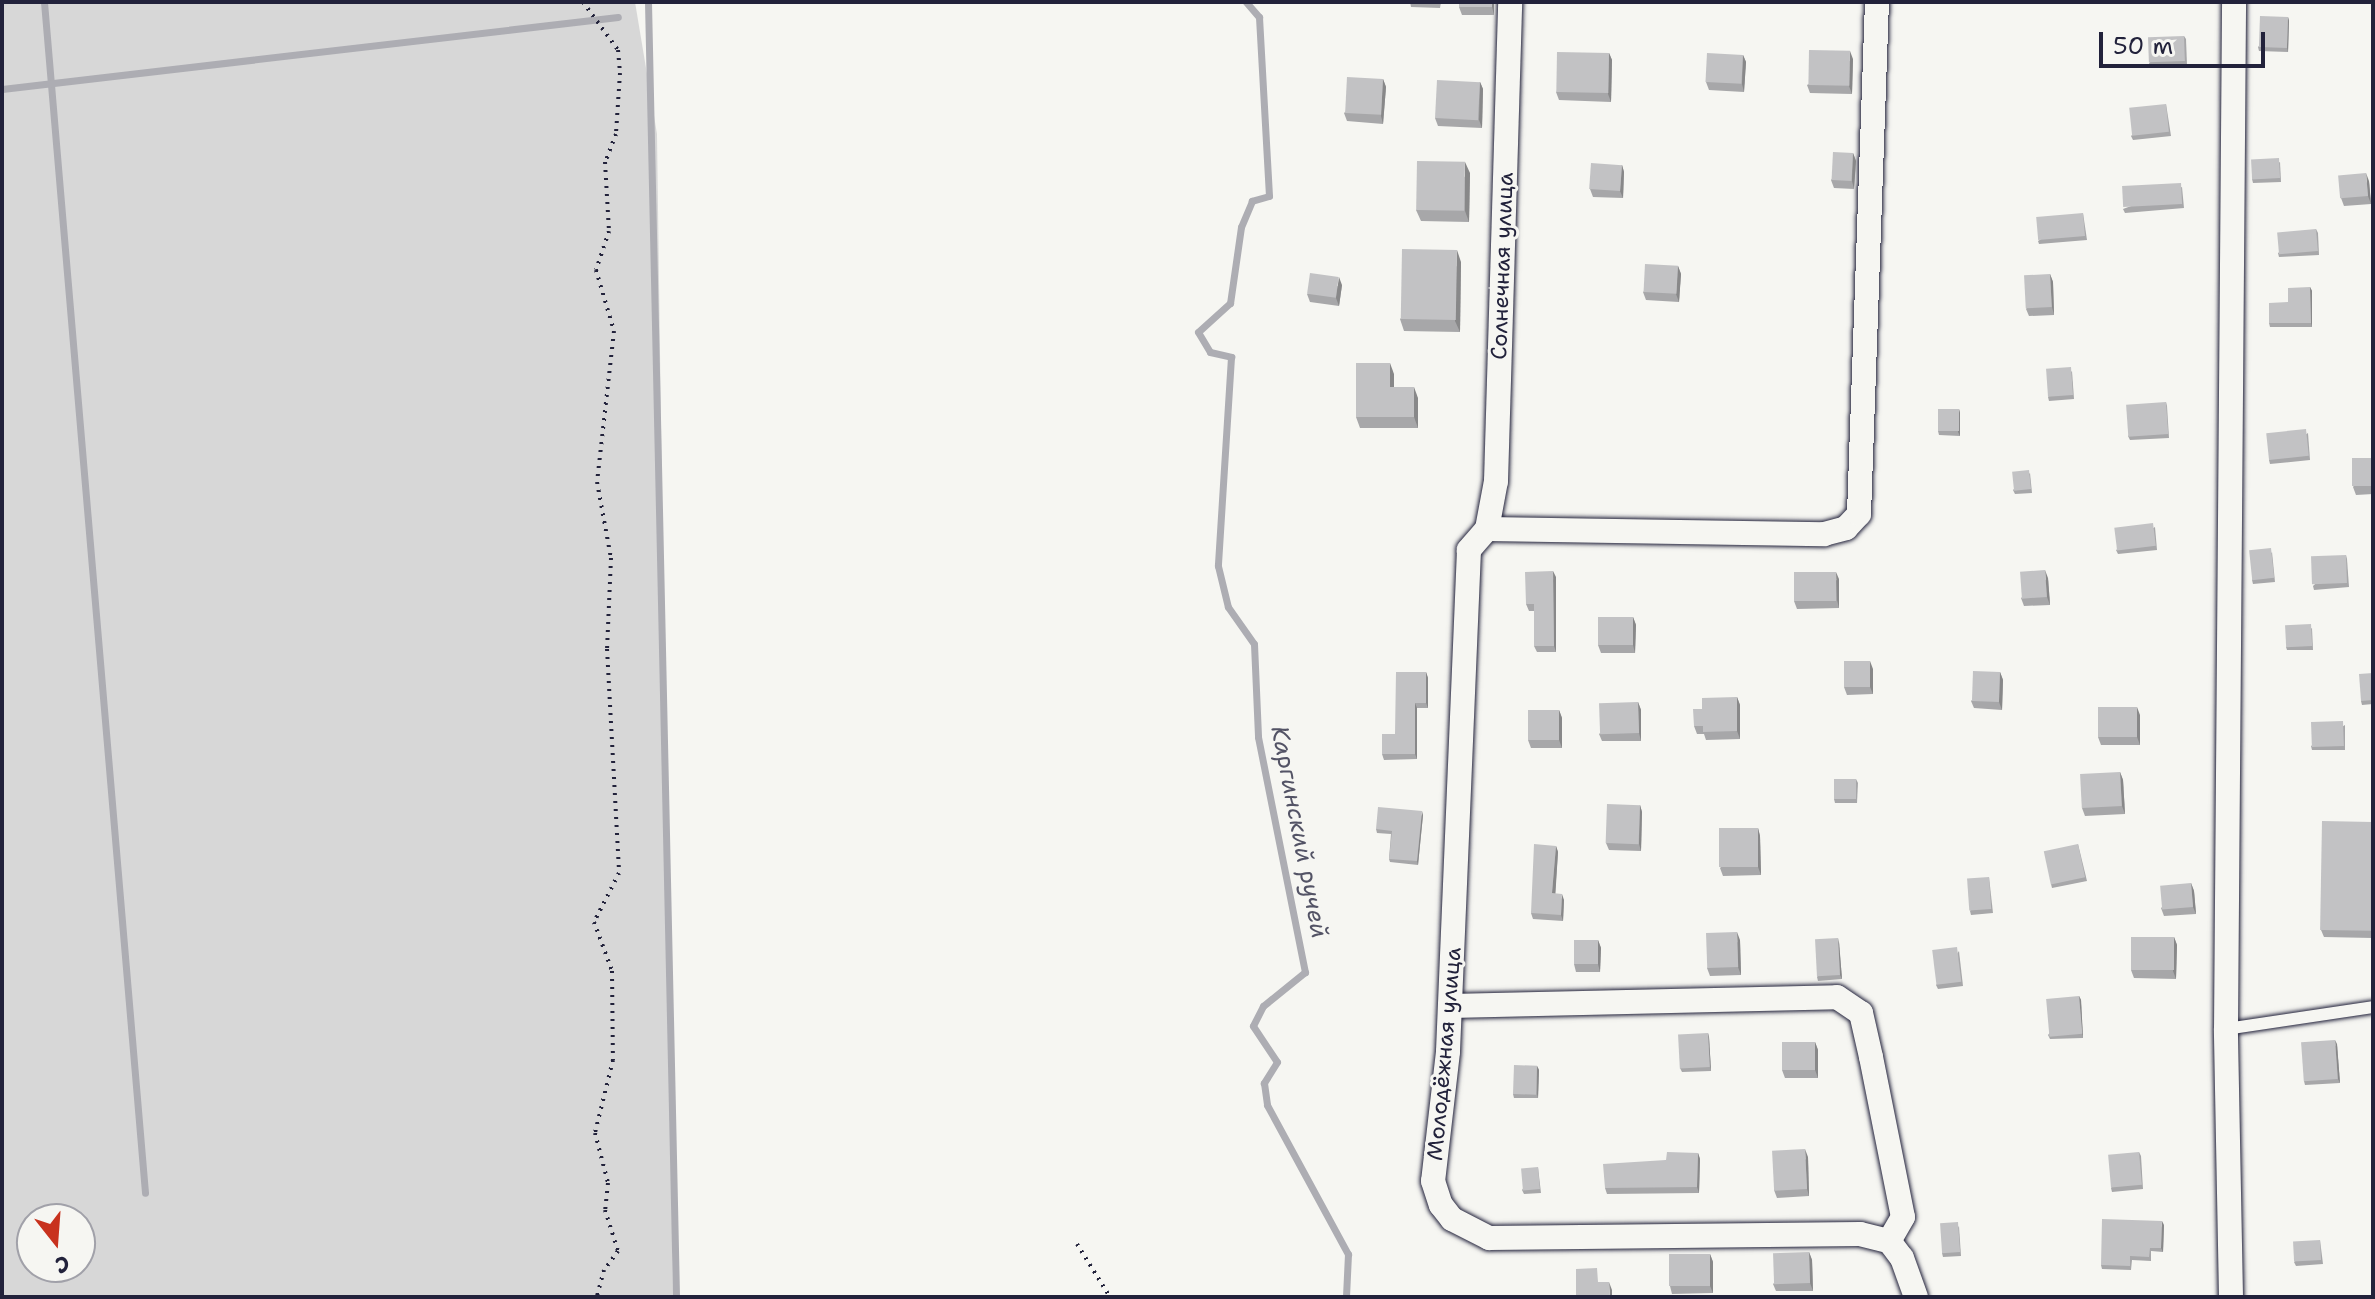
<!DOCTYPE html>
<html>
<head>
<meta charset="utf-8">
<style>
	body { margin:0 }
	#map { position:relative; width:2375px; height:1299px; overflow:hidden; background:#f6f6f2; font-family:"Shantell Sans",sans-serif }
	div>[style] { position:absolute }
	.green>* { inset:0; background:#d7d7d7 }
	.stream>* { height:7px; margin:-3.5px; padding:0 3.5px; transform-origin:3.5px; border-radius:3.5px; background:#adadb3 }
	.path>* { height:4px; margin-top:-2px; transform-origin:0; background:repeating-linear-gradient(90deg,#22223b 0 2px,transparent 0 8px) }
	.roads { filter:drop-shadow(0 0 2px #22223b) drop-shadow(0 0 2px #22223b) }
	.lane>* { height:12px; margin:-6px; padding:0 6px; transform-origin:6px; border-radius:6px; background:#f6f6f2 }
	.street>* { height:24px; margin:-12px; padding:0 12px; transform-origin:12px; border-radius:12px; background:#f6f6f2 }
	.wall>* { inset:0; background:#a7a7a9 }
	.shaded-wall>* { inset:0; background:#888889 }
	.building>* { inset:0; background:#c2c2c4; transform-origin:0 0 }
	span { translate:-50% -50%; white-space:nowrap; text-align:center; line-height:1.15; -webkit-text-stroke:6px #f6f6f2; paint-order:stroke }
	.street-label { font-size:22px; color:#22223b }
	.water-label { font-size:24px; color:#535365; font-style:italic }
	.frame { position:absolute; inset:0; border:4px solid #22223b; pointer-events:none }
	.north { position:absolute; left:16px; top:1203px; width:80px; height:80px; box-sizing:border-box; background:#f6f6f2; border:2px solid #a1a1a9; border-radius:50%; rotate:163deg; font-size:22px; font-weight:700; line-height:32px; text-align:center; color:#22223b }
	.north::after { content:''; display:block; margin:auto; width:28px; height:36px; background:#c8321e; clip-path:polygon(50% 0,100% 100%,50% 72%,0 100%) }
	.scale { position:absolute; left:2099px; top:32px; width:166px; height:36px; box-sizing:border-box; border:4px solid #22223b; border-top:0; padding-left:10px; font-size:24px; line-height:28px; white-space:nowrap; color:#22223b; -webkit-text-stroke:6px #f6f6f2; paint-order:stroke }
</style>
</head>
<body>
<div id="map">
	<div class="green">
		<div style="clip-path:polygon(evenodd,2px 2px,635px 2px,657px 134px,673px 1297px,2px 1297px,2px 2px,32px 1219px,80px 1219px,80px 1267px,32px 1267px,32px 1219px)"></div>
	</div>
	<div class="stream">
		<div style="left:44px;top:2px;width:1195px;rotate:85.15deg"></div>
		<div style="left:648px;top:2px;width:1295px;rotate:88.76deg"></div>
		<div style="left:1246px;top:2px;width:20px;rotate:49deg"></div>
		<div style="left:1259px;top:17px;width:179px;rotate:86.8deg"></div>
		<div style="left:1269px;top:196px;width:18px;rotate:164deg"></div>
		<div style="left:1252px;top:201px;width:28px;rotate:113deg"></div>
		<div style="left:1241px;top:227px;width:77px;rotate:98.2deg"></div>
		<div style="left:1230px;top:303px;width:43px;rotate:137.8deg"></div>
		<div style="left:1198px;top:332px;width:23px;rotate:59deg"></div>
		<div style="left:1210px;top:352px;width:22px;rotate:13deg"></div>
		<div style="left:1231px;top:357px;width:209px;rotate:93.6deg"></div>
		<div style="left:1218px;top:566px;width:42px;rotate:76.3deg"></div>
		<div style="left:1228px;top:607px;width:45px;rotate:54.9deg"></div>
		<div style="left:1254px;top:644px;width:93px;rotate:87.5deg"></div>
		<div style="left:1258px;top:737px;width:240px;rotate:78.7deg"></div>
		<div style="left:1305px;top:972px;width:54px;rotate:141deg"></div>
		<div style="left:1263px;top:1006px;width:22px;rotate:117deg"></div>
		<div style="left:1253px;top:1026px;width:43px;rotate:56.3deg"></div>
		<div style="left:1277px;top:1062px;width:25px;rotate:122deg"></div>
		<div style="left:1264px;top:1083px;width:22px;rotate:82deg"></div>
		<div style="left:1267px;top:1105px;width:170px;rotate:61.5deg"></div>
		<div style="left:1348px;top:1254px;width:43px;rotate:92.7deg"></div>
		<div style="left:2px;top:89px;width:620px;rotate:-6.67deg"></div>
	</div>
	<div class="path">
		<div style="left:583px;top:2px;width:59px;rotate:53.9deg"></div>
		<div style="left:618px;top:50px;width:23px;rotate:85deg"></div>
		<div style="left:620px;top:73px;width:61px;rotate:93.8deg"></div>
		<div style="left:616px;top:134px;width:30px;rotate:111deg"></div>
		<div style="left:605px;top:162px;width:69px;rotate:86.7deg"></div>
		<div style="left:609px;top:231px;width:41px;rotate:108.4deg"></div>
		<div style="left:596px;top:270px;width:64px;rotate:73.6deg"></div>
		<div style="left:614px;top:331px;width:152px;rotate:96.4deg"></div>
		<div style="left:597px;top:482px;width:77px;rotate:79.6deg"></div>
		<div style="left:611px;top:558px;width:91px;rotate:92.5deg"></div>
		<div style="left:607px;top:649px;width:224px;rotate:86.9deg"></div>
		<div style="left:619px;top:873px;width:55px;rotate:117deg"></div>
		<div style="left:594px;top:922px;width:52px;rotate:69.8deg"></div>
		<div style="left:612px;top:971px;width:89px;rotate:89.4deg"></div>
		<div style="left:613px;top:1060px;width:75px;rotate:103.9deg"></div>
		<div style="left:595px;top:1133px;width:52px;rotate:75.4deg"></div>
		<div style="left:608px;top:1183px;width:27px;rotate:96deg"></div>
		<div style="left:605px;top:1210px;width:43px;rotate:72.4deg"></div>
		<div style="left:618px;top:1251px;width:24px;rotate:126deg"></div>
		<div style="left:604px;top:1270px;width:28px;rotate:105deg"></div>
		<div style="left:1077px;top:1244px;width:62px;rotate:58.1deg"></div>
	</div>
	<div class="roads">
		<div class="lane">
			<div style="left:2226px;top:1029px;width:149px;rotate:-8.5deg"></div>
		</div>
		<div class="street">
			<div style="left:1487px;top:529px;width:28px;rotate:131deg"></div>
			<div style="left:1469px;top:550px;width:502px;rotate:92.4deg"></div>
			<div style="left:1448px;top:1052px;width:130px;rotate:96.6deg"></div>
			<div style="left:1433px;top:1181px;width:25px;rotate:72deg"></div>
			<div style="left:1441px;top:1205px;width:18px;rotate:52deg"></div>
			<div style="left:1452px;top:1219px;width:42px;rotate:27.2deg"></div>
			<div style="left:1489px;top:1238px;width:371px;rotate:-0.6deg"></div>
			<div style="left:1860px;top:1234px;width:30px;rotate:14deg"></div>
			<div style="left:1889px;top:1241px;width:21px;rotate:53deg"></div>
			<div style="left:1902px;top:1258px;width:41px;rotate:70.3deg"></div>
			<div style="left:1487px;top:529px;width:337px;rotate:0.9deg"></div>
			<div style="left:1824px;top:534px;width:23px;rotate:-15deg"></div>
			<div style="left:1846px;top:528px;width:19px;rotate:-47deg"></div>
			<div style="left:1859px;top:514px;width:512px;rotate:-87.99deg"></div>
			<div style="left:1487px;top:529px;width:49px;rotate:-79.4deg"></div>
			<div style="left:1496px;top:481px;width:479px;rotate:-88.3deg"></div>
			<div style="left:1450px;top:1006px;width:387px;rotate:-1.3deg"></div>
			<div style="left:1837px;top:997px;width:29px;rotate:34deg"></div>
			<div style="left:1861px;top:1013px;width:45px;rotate:77.2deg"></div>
			<div style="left:1871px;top:1057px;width:163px;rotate:78.7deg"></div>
			<div style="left:1903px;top:1217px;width:28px;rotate:120deg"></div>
			<div style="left:2231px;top:1297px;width:268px;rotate:-91.1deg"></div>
			<div style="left:2226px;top:1029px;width:1027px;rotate:-89.55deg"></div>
		</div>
	</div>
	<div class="wall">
		<div style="clip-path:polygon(1410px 2px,1441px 2px,1440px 8px,1411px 7px)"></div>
		<div style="clip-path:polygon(1494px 2px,1494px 15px,1462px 15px,1459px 7px)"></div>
		<div style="clip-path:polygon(2288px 17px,2289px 21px,2288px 52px,2259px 51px,2258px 47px)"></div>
		<div style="clip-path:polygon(2184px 36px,2186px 39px,2187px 65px,2150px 66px,2149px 63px)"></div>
		<div style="clip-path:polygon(1609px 53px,1612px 60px,1611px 102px,1559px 100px,1556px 92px)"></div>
		<div style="clip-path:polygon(1743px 55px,1746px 62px,1744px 92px,1709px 90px,1706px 82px)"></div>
		<div style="clip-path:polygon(1853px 59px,1852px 94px,1810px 93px,1807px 85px)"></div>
		<div style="clip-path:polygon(1383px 79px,1386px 87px,1383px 124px,1347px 121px,1344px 113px)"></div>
		<div style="clip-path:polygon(1480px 82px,1483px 89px,1482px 128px,1438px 126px,1435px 118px)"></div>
		<div style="clip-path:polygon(2166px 104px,2171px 136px,2133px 140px,2131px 136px)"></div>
		<div style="clip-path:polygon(1853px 153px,1856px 161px,1854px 189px,1834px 188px,1831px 180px)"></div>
		<div style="clip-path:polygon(2280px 162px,2281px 182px,2253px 183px,2252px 179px)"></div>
		<div style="clip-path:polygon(1622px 165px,1624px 172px,1623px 198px,1593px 197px,1590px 189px)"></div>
		<div style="clip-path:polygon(1470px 173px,1469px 222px,1421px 221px,1416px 210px)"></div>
		<div style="clip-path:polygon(2369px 181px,2371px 204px,2344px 206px,2341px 198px)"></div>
		<div style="clip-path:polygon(2182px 187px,2184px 208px,2125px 213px,2123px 209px)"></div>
		<div style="clip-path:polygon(2083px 213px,2087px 240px,2039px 244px,2038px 241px)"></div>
		<div style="clip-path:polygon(2316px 229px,2318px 233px,2319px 255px,2279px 257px,2278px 253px)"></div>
		<div style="clip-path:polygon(1461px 262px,1460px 332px,1404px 331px,1400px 319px)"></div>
		<div style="clip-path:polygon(1678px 266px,1681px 274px,1679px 302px,1646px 300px,1643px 292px)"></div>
		<div style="clip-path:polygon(2050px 274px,2053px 282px,2054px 315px,2029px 316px,2026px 309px)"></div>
		<div style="clip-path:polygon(1342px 285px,1339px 306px,1310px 302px,1307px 294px)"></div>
		<div style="clip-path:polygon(2310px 287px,2312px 291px,2312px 327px,2270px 327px,2269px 323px,2288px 302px)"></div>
		<div style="clip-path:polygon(2072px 371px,2074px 399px,2049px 401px,2048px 397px)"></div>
		<div style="clip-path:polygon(1394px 374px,1394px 387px,1418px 398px,1418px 428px,1360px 428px,1356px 417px)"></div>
		<div style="clip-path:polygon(2166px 402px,2167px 406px,2169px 438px,2130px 440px,2128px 436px)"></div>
		<div style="clip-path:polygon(1959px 409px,1960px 413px,1960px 436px,1939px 435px,1938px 431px)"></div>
		<div style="clip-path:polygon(2308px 433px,2310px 460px,2270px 464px,2269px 460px)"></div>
		<div style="clip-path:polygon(2373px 458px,2373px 494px,2356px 495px,2353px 487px)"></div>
		<div style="clip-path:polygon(2030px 473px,2032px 493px,2015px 494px,2013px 490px)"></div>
		<div style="clip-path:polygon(2155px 527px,2157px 550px,2118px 554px,2116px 550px)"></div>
		<div style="clip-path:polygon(2272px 552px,2275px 582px,2253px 584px,2252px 580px)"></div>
		<div style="clip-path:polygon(2346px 555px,2347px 559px,2349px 587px,2314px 590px,2313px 586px)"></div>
		<div style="clip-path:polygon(1556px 577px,1556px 652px,1537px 652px,1534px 646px,1534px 611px,1529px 611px,1526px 604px)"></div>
		<div style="clip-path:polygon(2048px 578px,2050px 605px,2024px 606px,2021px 598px)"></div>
		<div style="clip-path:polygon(1839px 579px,1839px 608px,1797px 609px,1794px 601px)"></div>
		<div style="clip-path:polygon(1633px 617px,1636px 625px,1635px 653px,1601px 653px,1598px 645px)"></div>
		<div style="clip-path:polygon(2312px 628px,2313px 650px,2287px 650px,2286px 647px)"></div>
		<div style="clip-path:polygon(1873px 669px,1873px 694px,1847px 695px,1844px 687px)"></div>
		<div style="clip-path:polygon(1426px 672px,1428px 678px,1428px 708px,1417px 708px,1417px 759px,1384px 760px,1382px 754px,1395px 734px)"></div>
		<div style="clip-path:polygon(2000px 672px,2003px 680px,2002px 710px,1974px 708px,1971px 701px)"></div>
		<div style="clip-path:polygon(2373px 673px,2373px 704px,2362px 705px,2361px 701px)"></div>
		<div style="clip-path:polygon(1737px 697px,1740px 705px,1740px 739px,1706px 740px,1704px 734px,1697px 734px,1694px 726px,1702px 709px)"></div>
		<div style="clip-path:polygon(1638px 702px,1641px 710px,1641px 741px,1602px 741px,1599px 734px)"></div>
		<div style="clip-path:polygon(1559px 710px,1562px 718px,1562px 748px,1531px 748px,1528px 740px)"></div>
		<div style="clip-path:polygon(2140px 715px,2140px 745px,2101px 745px,2098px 737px)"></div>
		<div style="clip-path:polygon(2345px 725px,2345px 750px,2312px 750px,2311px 746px)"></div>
		<div style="clip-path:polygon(2120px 772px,2123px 780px,2125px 814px,2085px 816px,2082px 808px)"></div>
		<div style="clip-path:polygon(1856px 779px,1858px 783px,1857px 803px,1835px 803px,1834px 799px)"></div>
		<div style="clip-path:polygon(1640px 805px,1642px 812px,1641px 851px,1609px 850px,1606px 843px)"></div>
		<div style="clip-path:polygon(1423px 815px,1418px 865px,1390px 862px,1389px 859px,1391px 834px,1377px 833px,1376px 829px)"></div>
		<div style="clip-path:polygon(2373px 822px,2373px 938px,2324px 937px,2321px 930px)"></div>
		<div style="clip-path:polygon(1758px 828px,1760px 836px,1761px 875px,1723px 876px,1720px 868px)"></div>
		<div style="clip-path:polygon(2078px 844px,2087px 881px,2052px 888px,2051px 884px)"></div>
		<div style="clip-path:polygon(1556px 846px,1558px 852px,1555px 894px,1564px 900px,1563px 921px,1533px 919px,1531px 913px)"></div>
		<div style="clip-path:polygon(1989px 877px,1993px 913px,1971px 915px,1970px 911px)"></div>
		<div style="clip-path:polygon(2191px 883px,2194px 891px,2196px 914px,2164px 916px,2161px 908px)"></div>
		<div style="clip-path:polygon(2174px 937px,2177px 945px,2176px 979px,2134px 978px,2131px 970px)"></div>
		<div style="clip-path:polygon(1598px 940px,1601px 948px,1600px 972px,1576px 972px,1574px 964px)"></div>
		<div style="clip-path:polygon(1740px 940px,1741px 975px,1710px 976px,1707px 968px)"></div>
		<div style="clip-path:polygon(1839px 942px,1842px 979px,1818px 981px,1817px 977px)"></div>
		<div style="clip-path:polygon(1959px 951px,1963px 986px,1938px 989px,1936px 985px)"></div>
		<div style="clip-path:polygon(2079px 996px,2081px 1000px,2083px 1038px,2050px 1039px,2048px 1035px)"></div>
		<div style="clip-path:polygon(1708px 1033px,1709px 1037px,1711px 1071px,1682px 1072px,1680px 1068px)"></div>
		<div style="clip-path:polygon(1815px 1042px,1818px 1050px,1818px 1078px,1785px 1078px,1782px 1070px)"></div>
		<div style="clip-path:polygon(2337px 1044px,2340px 1083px,2305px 1085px,2304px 1081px)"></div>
		<div style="clip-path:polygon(1537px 1066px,1539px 1070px,1538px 1098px,1514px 1098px,1513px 1094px)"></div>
		<div style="clip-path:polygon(2139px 1152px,2141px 1156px,2143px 1189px,2112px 1192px,2111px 1188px)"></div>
		<div style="clip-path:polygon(1698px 1153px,1700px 1159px,1699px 1193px,1607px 1194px,1605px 1188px,1666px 1160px)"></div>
		<div style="clip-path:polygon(1808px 1157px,1809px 1196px,1777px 1198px,1774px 1190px)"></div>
		<div style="clip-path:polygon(1538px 1167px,1541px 1193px,1524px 1194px,1522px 1190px)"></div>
		<div style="clip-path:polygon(2164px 1225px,2163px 1252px,2151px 1251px,2151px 1261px,2132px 1260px,2131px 1270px,2102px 1269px,2101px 1265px)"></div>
		<div style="clip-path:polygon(1959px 1226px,1961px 1256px,1943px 1257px,1942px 1253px)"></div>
		<div style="clip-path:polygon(2320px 1240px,2323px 1264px,2296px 1266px,2294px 1262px)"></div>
		<div style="clip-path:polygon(1809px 1252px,1812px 1260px,1813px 1291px,1776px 1291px,1773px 1284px)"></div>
		<div style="clip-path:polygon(1710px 1254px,1713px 1262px,1713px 1293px,1672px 1294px,1670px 1286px)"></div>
	</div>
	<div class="shaded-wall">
		<div style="clip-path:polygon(1492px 2px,1494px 2px,1494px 15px,1492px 7px)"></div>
		<div style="clip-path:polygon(2288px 17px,2289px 21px,2288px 52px,2287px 48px)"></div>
		<div style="clip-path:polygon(1850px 51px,1853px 59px,1852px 94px,1849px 86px)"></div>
		<div style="clip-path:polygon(1609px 53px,1612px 60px,1611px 102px,1608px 94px)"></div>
		<div style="clip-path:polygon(1743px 55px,1746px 62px,1744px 92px,1742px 84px)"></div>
		<div style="clip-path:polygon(1383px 79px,1386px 87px,1383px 124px,1381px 116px)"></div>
		<div style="clip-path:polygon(1480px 82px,1483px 89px,1482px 128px,1479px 120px)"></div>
		<div style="clip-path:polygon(1853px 153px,1856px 161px,1854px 189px,1852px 181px)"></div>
		<div style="clip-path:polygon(1465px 162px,1470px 173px,1469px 222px,1465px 211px)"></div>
		<div style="clip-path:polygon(1622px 165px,1624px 172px,1623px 198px,1620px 191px)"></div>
		<div style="clip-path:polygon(2366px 173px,2369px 181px,2371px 204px,2368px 196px)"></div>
		<div style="clip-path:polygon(1457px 250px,1461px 262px,1460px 332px,1455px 321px)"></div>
		<div style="clip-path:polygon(1678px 266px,1681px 274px,1679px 302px,1676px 294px)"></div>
		<div style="clip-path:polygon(2050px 274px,2053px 282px,2054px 315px,2052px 307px)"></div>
		<div style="clip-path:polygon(1339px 277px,1342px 285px,1339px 306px,1336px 298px)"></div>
		<div style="clip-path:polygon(2310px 287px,2312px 291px,2312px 327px,2311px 323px)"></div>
		<div style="clip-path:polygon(1390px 363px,1394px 374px,1394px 398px,1390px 387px)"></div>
		<div style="clip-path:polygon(1414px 387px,1418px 398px,1418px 428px,1414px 417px)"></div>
		<div style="clip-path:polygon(1959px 409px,1960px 413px,1960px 436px,1958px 432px)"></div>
		<div style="clip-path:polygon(2045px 570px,2048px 578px,2050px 605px,2047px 597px)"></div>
		<div style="clip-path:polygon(1553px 571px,1556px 577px,1556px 652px,1554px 646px)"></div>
		<div style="clip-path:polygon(1836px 572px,1839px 579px,1839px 608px,1837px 600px)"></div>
		<div style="clip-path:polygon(1633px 617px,1636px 625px,1635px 653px,1633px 645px)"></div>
		<div style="clip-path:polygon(1870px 661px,1873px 669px,1873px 694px,1870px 687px)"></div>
		<div style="clip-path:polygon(1426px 672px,1428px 678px,1428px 708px,1426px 703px)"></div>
		<div style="clip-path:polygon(2000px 672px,2003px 680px,2002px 710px,1999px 702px)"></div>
		<div style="clip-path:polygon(1737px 697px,1740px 705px,1740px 739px,1737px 731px)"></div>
		<div style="clip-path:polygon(1638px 702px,1641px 710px,1641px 741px,1639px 733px)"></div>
		<div style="clip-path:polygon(1415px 703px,1417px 708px,1417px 759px,1415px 754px)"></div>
		<div style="clip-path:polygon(2137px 707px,2140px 715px,2140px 745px,2137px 737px)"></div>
		<div style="clip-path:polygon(1559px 710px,1562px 718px,1562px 748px,1559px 740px)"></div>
		<div style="clip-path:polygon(2120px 772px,2123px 780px,2125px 814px,2122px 806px)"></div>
		<div style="clip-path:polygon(1640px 805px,1642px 812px,1641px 851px,1639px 844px)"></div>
		<div style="clip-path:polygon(1422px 811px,1423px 815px,1418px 865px,1417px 861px)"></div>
		<div style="clip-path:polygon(1758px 828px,1760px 836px,1761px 875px,1758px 867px)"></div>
		<div style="clip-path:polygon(1556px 846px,1558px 852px,1555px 900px,1552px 893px)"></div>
		<div style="clip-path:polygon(2191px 883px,2194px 891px,2196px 914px,2193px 907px)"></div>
		<div style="clip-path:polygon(1562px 894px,1564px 900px,1563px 921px,1561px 915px)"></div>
		<div style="clip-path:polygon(1737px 932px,1740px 940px,1741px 975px,1738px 967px)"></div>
		<div style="clip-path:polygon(2174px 937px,2177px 945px,2176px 979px,2173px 971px)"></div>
		<div style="clip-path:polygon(1838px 938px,1839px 942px,1842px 979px,1840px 975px)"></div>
		<div style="clip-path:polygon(1598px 940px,1601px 948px,1600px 972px,1598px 964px)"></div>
		<div style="clip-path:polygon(2079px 996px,2081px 1000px,2083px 1038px,2082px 1034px)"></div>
		<div style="clip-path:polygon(1708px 1033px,1709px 1037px,1711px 1071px,1710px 1067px)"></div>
		<div style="clip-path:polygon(2335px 1040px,2337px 1044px,2340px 1083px,2338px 1079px)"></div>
		<div style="clip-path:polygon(1815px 1042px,1818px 1050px,1818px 1078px,1815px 1070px)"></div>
		<div style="clip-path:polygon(1537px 1066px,1539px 1070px,1538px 1098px,1537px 1094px)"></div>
		<div style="clip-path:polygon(1805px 1149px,1808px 1157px,1809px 1196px,1807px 1189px)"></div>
		<div style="clip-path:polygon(1698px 1153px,1700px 1159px,1699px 1193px,1697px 1187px)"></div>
		<div style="clip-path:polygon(2162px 1221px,2164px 1225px,2163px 1252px,2161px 1248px)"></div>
		<div style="clip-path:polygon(1809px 1252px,1812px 1260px,1813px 1291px,1810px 1283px)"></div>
		<div style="clip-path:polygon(1710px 1254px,1713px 1262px,1713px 1293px,1710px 1286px)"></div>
		<div style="clip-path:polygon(1609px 1282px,1612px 1290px,1612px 1297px,1610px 1297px)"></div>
	</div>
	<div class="building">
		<div style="left:1459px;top:2px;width:33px;height:5px"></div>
		<div style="left:2260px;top:16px;width:28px;height:31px;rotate:2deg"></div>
		<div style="left:2184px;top:36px;width:25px;height:36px;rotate:88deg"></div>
		<div style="left:1809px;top:50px;width:41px;height:35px;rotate:1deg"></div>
		<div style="left:1557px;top:52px;width:52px;height:40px;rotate:1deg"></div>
		<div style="left:1707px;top:53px;width:36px;height:29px;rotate:3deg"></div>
		<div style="left:1347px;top:77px;width:36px;height:36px;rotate:3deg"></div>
		<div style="left:1437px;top:80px;width:43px;height:38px;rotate:3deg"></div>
		<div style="left:2166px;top:104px;width:28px;height:37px;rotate:84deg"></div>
		<div style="left:1833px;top:152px;width:20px;height:28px;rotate:3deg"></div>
		<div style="left:2279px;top:158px;width:20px;height:28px;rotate:87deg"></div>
		<div style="left:1417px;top:161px;width:48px;height:49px;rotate:1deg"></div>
		<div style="left:1591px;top:163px;width:31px;height:26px;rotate:4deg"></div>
		<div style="left:2366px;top:173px;width:23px;height:28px;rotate:85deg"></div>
		<div style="left:2181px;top:183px;width:21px;height:59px;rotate:87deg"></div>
		<div style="left:2083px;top:213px;width:23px;height:47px;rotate:85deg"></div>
		<div style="left:2316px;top:229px;width:22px;height:39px;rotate:85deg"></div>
		<div style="left:1402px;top:249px;width:55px;height:70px;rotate:1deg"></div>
		<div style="left:1645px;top:264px;width:33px;height:28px;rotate:3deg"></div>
		<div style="left:1310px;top:273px;width:29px;height:21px;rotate:8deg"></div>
		<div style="left:2050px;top:274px;width:33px;height:26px;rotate:87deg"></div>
		<div style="clip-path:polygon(2310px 287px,2311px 323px,2269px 323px,2269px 303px,2288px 302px,2288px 288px)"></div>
		<div style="clip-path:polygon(1356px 363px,1390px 363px,1390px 387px,1414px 387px,1414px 417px,1356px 417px)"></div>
		<div style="left:2071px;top:367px;width:28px;height:25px;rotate:86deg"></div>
		<div style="left:2166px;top:402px;width:32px;height:40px;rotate:86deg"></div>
		<div style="left:1938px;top:409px;width:21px;height:22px"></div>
		<div style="left:2306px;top:429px;width:27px;height:40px;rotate:84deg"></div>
		<div style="left:2373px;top:458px;width:28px;height:21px;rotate:90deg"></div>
		<div style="left:2029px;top:470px;width:19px;height:17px;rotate:84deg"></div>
		<div style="left:2153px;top:523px;width:23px;height:39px;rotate:83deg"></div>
		<div style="left:2271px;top:548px;width:30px;height:22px;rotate:84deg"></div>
		<div style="left:2346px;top:555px;width:28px;height:35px;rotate:88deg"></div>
		<div style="left:2045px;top:570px;width:27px;height:25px;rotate:86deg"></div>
		<div style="clip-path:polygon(1553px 571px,1554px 646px,1534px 646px,1534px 604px,1526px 604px,1525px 572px)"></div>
		<div style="left:1794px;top:572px;width:42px;height:29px"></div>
		<div style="left:1598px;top:617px;width:35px;height:28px"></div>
		<div style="left:2311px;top:624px;width:22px;height:26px;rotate:87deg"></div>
		<div style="left:1844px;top:661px;width:26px;height:26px"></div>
		<div style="left:1973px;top:671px;width:27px;height:30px;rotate:2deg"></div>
		<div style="clip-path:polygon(1396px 672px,1426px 672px,1426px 703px,1415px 703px,1415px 754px,1382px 754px,1382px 734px,1395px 734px)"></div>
		<div style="clip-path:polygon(2373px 673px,2373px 700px,2361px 701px,2359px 674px)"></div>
		<div style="clip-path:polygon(1737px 697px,1737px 731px,1703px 732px,1703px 726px,1694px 726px,1693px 709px,1702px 709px,1702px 698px)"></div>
		<div style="left:1638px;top:702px;width:31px;height:39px;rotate:88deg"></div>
		<div style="left:2137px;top:707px;width:30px;height:39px;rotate:90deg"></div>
		<div style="left:1559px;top:710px;width:30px;height:31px;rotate:90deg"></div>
		<div style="left:2343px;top:721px;width:25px;height:32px;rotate:88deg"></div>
		<div style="left:2120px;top:772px;width:34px;height:40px;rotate:87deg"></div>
		<div style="left:1834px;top:779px;width:22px;height:20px"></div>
		<div style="left:1607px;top:804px;width:33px;height:39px;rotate:2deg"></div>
		<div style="clip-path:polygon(1378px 807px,1422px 811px,1417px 861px,1389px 859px,1392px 831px,1376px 829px)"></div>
		<div style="left:2322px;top:821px;width:51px;height:109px;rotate:1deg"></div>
		<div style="left:1758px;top:828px;width:39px;height:39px;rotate:90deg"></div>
		<div style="clip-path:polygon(1534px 844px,1556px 846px,1552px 893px,1562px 894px,1561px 915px,1531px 913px)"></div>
		<div style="left:2078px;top:844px;width:34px;height:35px;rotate:78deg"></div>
		<div style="left:1989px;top:877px;width:32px;height:22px;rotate:86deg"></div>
		<div style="left:2191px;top:883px;width:24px;height:31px;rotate:85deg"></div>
		<div style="left:1737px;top:932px;width:35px;height:31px;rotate:88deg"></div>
		<div style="left:2131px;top:937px;width:43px;height:33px"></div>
		<div style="left:1838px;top:938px;width:37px;height:23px;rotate:87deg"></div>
		<div style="left:1574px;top:940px;width:24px;height:24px"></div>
		<div style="left:1957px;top:947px;width:35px;height:25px;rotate:83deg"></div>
		<div style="left:2079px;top:996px;width:38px;height:33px;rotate:85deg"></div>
		<div style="left:1708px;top:1033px;width:34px;height:30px;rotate:87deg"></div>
		<div style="left:2335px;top:1040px;width:39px;height:34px;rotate:86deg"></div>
		<div style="left:1815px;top:1042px;width:28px;height:33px;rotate:90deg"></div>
		<div style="left:1514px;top:1065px;width:23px;height:29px;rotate:2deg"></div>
		<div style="left:1805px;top:1149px;width:40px;height:33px;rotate:87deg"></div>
		<div style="clip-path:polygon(1667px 1152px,1698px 1153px,1697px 1187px,1605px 1188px,1603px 1164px,1666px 1160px)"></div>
		<div style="left:2139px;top:1152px;width:33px;height:31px;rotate:85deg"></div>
		<div style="left:1538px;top:1167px;width:22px;height:17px;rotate:85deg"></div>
		<div style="clip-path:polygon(2102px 1219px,2162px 1221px,2161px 1248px,2150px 1248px,2149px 1257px,2130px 1256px,2130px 1266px,2101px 1265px)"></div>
		<div style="left:1958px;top:1222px;width:30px;height:18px;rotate:86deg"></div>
		<div style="left:2320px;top:1240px;width:20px;height:27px;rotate:87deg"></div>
		<div style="left:1809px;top:1252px;width:31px;height:36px;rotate:88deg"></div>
		<div style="left:1710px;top:1254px;width:32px;height:41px;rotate:90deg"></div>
		<div style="clip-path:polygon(1597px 1268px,1598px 1282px,1609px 1282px,1610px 1297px,1576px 1297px,1576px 1269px)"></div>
	</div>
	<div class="street-label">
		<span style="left:1502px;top:266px;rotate:-88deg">Солнечная улица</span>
		<span style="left:1444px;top:1054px;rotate:-85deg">Молодёжная улица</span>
	</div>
	<div class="water-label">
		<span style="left:1299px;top:832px;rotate:79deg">Каргинский ручей</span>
	</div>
	<div class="frame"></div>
	<div class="north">С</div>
	<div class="scale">50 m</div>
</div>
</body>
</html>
